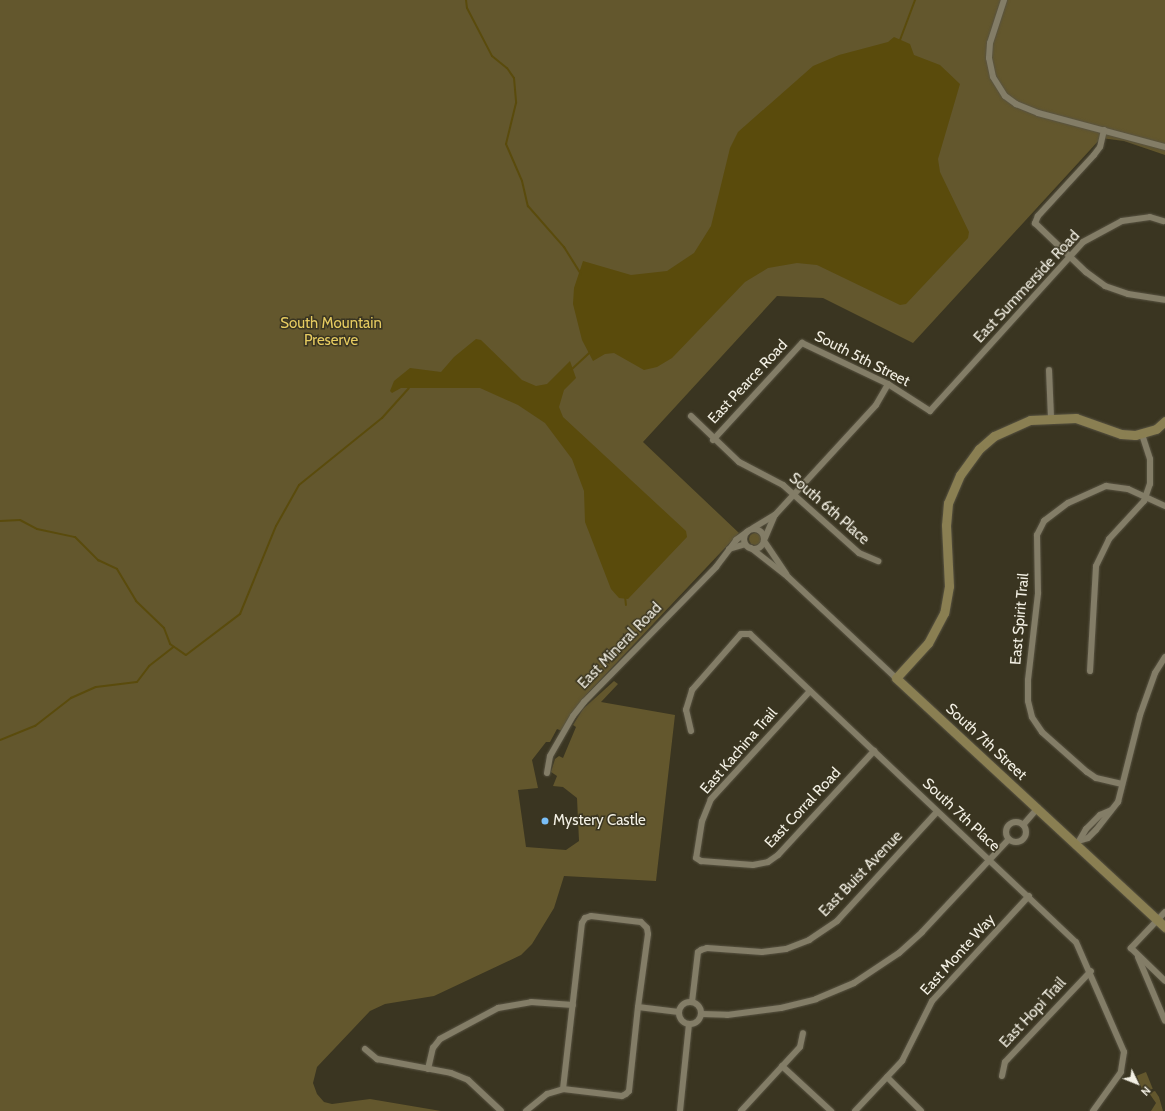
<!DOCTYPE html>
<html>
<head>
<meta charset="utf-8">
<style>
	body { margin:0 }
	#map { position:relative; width:1165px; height:1111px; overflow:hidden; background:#3a3521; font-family:Cabin,sans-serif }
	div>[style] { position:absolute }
	.green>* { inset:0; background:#63572d; transform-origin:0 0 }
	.round { border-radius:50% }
	.water>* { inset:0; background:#5a4b0c }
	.stream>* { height:2px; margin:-1px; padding:0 1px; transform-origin:1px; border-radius:1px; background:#5a4b0c }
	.roads { filter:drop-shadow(0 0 1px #585342) drop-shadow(0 0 1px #585342) }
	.street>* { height:6px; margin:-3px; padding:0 3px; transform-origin:3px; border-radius:3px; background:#837d67 }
	.street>.ring { margin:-3px; padding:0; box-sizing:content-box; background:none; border:6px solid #837d67; border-radius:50% }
	.secondary>* { height:9px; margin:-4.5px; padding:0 4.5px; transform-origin:4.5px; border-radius:4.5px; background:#8a7f52 }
	.dots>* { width:11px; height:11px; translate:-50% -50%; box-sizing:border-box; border:2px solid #3a3521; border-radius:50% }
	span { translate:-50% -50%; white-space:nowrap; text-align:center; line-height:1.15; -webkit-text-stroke:3px #3a3521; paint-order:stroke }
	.street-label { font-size:15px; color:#f3f0e4 }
	.park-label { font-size:15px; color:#e6cb60 }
	.poi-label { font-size:15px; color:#f3f0e4 }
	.left { translate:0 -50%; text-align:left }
	.north { position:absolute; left:1117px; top:1063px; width:40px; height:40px; -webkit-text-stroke:3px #3a3521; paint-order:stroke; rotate:133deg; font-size:11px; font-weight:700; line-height:16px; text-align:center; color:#f3f0e4 }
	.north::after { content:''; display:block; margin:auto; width:14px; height:18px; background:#f3f0e4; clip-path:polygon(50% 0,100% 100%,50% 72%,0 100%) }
</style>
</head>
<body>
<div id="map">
	<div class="green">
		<div style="clip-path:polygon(0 0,1165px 0,1165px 155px,1124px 141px,1101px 138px,913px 343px,823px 298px,777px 296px,643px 442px,739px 533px,587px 694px,570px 715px,562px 731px,557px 729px,550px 742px,546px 742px,532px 760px,538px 788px,518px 790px,526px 847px,566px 850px,579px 841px,577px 798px,563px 787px,553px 786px,557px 776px,551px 772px,555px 759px,559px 756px,563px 758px,576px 727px,573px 725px,583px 709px,614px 681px,618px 684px,601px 702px,675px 715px,656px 881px,564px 876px,554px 908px,532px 944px,521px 955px,434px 996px,385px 1004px,370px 1011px,317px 1067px,313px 1083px,317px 1094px,324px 1102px,332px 1104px,370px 1099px,441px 1111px,0 1111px)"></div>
		<div class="round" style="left:749px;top:533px;width:12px;height:12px"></div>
		<div style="left:1146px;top:1072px;width:18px;height:10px;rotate:68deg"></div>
		<div style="clip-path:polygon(1155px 1091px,1159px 1097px,1163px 1111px,1151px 1111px,1156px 1103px,1149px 1093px)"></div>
	</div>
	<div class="water">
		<div style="clip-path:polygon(894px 37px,910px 44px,914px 55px,940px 65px,960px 84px,938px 159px,940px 172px,969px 232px,968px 238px,906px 304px,900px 305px,817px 265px,797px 263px,768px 268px,745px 282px,672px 358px,657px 367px,644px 370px,614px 353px,605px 354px,593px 361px,582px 340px,573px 304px,574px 288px,583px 261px,631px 275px,667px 271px,694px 253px,711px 226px,730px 148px,738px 132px,813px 66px,839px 55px,888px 42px)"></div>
		<div style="clip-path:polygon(476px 339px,481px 340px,522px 380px,536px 386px,547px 384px,570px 361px,576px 378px,564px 390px,559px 407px,563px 417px,686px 531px,687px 537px,628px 599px,619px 598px,611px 589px,585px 522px,584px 491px,572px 459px,545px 423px,518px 405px,480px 388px,401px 388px,392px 393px,390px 391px,394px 381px,410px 368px,441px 372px,454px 357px)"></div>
	</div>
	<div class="stream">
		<div style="left:466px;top:0;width:8px;rotate:83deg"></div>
		<div style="left:467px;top:8px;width:54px;rotate:62.5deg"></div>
		<div style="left:492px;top:56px;width:19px;rotate:39deg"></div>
		<div style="left:507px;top:68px;width:12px;rotate:55deg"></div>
		<div style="left:514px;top:78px;width:25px;rotate:85deg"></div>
		<div style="left:516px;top:103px;width:42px;rotate:103.7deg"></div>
		<div style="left:506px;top:144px;width:40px;rotate:66.6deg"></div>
		<div style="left:522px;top:181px;width:26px;rotate:77deg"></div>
		<div style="left:528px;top:206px;width:55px;rotate:48.7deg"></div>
		<div style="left:564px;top:247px;width:32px;rotate:58deg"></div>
		<div style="left:900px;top:40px;width:43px;rotate:-69.4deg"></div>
		<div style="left:572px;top:369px;width:25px;rotate:-43deg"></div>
		<div style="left:0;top:521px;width:20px;rotate:-3deg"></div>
		<div style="left:20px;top:520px;width:19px;rotate:28deg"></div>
		<div style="left:37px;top:529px;width:39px;rotate:12deg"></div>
		<div style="left:75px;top:537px;width:33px;rotate:45deg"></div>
		<div style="left:98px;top:560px;width:21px;rotate:25deg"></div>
		<div style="left:117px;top:569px;width:37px;rotate:59deg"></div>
		<div style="left:136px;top:601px;width:39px;rotate:44deg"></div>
		<div style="left:164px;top:628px;width:17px;rotate:69deg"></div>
		<div style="left:170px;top:644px;width:19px;rotate:35deg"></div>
		<div style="left:186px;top:655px;width:68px;rotate:-37.2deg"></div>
		<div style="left:240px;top:614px;width:95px;rotate:-67.8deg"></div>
		<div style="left:276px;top:526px;width:47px;rotate:-60.7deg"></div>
		<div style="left:299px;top:485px;width:107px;rotate:-38.9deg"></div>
		<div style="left:382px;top:418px;width:40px;rotate:-48deg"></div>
		<div style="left:625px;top:596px;width:9px;rotate:84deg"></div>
		<div style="left:0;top:740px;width:38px;rotate:-22deg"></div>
		<div style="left:35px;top:726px;width:46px;rotate:-37.9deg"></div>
		<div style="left:71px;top:698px;width:27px;rotate:-24deg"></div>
		<div style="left:96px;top:687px;width:41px;rotate:-7deg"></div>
		<div style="left:137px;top:682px;width:20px;rotate:-53deg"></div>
		<div style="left:149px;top:666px;width:31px;rotate:-38deg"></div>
	</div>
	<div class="roads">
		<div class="street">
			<div style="left:1004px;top:0;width:45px;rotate:108deg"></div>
			<div style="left:990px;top:43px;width:15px;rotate:94deg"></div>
			<div style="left:989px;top:58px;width:19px;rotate:78deg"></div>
			<div style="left:993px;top:77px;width:22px;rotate:58deg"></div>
			<div style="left:1005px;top:96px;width:14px;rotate:36deg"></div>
			<div style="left:1016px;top:104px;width:24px;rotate:22deg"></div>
			<div style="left:1038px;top:113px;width:131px;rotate:15deg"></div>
			<div style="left:1104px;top:130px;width:17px;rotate:103deg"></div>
			<div style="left:1100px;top:147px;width:10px;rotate:127deg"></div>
			<div style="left:1094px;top:155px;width:83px;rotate:132.6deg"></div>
			<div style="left:1038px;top:216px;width:8px;rotate:113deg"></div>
			<div style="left:1035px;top:223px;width:71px;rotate:43.9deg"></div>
			<div style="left:1086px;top:272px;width:24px;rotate:36deg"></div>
			<div style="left:1105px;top:286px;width:24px;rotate:19deg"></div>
			<div style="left:1128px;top:294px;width:37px;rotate:9deg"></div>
			<div style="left:1049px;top:370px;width:47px;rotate:87.6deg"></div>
			<div style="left:691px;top:416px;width:66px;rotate:43.8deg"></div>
			<div style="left:739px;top:462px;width:50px;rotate:27.6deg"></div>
			<div style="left:783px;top:485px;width:102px;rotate:41.8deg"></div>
			<div style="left:859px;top:553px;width:21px;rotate:23deg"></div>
			<div style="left:713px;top:440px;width:132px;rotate:-47.5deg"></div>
			<div style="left:802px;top:343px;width:95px;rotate:25.5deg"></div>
			<div style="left:888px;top:384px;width:50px;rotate:32.7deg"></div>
			<div style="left:930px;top:411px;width:228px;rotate:-47.8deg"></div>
			<div style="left:1083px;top:242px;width:44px;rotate:-28.3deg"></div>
			<div style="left:1122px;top:221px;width:28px;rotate:-8deg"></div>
			<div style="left:1150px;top:217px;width:14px;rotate:17deg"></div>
			<div style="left:753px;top:528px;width:26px;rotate:-31deg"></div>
			<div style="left:775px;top:515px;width:149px;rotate:-47.4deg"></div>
			<div style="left:876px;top:405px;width:24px;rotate:-60deg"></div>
			<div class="ring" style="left:744px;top:529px;width:14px;height:14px"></div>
			<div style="left:765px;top:538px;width:25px;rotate:-67deg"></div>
			<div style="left:764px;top:541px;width:40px;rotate:56deg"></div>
			<div style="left:751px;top:548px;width:47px;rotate:38.1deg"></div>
			<div style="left:788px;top:577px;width:148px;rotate:43.1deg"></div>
			<div style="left:729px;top:549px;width:17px;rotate:-17deg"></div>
			<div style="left:1090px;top:671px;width:105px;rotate:-86.7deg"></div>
			<div style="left:1096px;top:566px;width:30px;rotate:-64deg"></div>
			<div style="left:1109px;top:539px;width:52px;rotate:-47.4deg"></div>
			<div style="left:1144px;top:501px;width:18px;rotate:-71deg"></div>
			<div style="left:1150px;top:484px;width:25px;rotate:-90deg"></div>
			<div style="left:1150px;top:459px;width:26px;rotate:-108deg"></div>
			<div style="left:810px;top:691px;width:147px;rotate:132.5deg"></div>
			<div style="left:711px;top:799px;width:24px;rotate:112deg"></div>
			<div style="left:702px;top:821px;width:37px;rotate:99deg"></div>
			<div style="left:696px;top:858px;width:6px;rotate:31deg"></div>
			<div style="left:701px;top:861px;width:52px;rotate:4.4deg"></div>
			<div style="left:753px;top:865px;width:15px;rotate:-11deg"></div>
			<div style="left:768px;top:862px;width:12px;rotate:-35deg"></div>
			<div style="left:778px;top:855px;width:142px;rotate:-47.3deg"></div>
			<div style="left:691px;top:731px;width:22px;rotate:-103deg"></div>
			<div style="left:686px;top:710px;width:21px;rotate:-73deg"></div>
			<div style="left:692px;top:690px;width:74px;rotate:-48.8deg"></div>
			<div style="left:741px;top:634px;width:9px"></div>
			<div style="left:750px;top:634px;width:448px;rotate:43.4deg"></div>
			<div style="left:1076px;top:942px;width:120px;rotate:66.4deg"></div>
			<div style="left:1124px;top:1052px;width:20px;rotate:99deg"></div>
			<div style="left:1121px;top:1072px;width:48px;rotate:125.7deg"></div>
			<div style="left:547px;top:773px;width:17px;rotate:-80deg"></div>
			<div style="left:550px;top:756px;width:46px;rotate:-60.1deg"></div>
			<div style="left:573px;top:716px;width:18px;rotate:-52deg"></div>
			<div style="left:584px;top:702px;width:189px;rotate:-45.6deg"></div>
			<div style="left:716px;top:567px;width:34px;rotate:-53deg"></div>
			<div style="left:736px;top:540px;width:14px;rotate:-36deg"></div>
			<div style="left:1122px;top:784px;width:27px;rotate:-167deg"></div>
			<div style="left:1096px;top:778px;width:11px;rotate:-146deg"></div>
			<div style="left:1087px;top:772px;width:60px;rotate:-138.4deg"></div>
			<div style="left:1042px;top:732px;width:18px;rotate:-124deg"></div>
			<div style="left:1032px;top:717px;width:16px;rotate:-104deg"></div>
			<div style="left:1028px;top:701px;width:21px;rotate:-90deg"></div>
			<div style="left:1028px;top:680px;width:88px;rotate:-83.4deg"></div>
			<div style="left:1038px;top:593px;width:58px;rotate:-91deg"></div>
			<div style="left:1037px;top:535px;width:16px;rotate:-63deg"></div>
			<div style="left:1044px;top:521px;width:30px;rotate:-37deg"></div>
			<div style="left:1068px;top:503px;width:42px;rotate:-24.1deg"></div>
			<div style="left:1106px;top:486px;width:22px;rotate:8deg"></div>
			<div style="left:1128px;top:489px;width:41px;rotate:24.7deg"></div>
			<div class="ring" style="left:1006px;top:822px;width:14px;height:14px"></div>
			<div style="left:1023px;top:825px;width:23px;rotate:-49deg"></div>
			<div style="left:1081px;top:840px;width:7px;rotate:-16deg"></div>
			<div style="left:1088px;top:838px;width:11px;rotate:-45deg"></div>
			<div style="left:1096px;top:830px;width:36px;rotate:-52deg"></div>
			<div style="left:1118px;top:802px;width:90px;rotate:-75.8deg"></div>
			<div style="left:1140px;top:715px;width:45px;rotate:-70.3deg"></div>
			<div style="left:1155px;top:673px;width:19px;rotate:-58deg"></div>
			<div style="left:1079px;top:841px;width:14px;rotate:-60deg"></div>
			<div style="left:1086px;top:829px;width:20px;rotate:-45deg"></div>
			<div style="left:1100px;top:815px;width:12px;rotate:-24deg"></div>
			<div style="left:1165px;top:912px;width:50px;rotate:133.4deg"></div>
			<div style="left:1131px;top:948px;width:47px;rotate:44.1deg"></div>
			<div style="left:1138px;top:957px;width:69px;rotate:67.1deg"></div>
			<div class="ring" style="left:679px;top:1002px;width:16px;height:16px"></div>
			<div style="left:692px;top:1002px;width:50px;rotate:-83.2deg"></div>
			<div style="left:698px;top:952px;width:4px;rotate:-34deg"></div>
			<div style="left:701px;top:950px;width:6px;rotate:-18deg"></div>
			<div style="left:707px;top:948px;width:55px;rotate:4.2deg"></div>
			<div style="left:762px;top:952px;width:24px;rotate:-7deg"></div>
			<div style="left:786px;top:949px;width:25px;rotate:-21deg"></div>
			<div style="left:809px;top:940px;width:34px;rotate:-34deg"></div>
			<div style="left:837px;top:921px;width:148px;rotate:-47.5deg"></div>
			<div style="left:702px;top:1014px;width:25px;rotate:2deg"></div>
			<div style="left:727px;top:1015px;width:54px;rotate:-7.4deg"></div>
			<div style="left:781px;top:1008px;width:36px;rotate:-14deg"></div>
			<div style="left:816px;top:999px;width:41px;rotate:-22.8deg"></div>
			<div style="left:854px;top:983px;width:54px;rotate:-33.7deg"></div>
			<div style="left:899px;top:953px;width:31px;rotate:-42deg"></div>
			<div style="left:922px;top:932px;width:127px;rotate:-46.9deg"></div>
			<div style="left:365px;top:1049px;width:16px;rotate:40deg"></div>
			<div style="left:377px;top:1059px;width:75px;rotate:10.7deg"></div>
			<div style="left:451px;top:1073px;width:18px;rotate:22deg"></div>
			<div style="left:468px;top:1080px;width:45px;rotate:43.2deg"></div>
			<div style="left:782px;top:1066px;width:67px;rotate:42.6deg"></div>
			<div style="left:428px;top:1069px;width:22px;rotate:-77deg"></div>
			<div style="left:433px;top:1048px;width:11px;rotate:-52deg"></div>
			<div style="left:440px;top:1039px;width:66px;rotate:-28.1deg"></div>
			<div style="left:498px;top:1008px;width:34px;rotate:-10deg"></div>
			<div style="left:531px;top:1002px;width:42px;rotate:4.1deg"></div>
			<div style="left:1002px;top:1076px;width:14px;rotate:-78deg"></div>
			<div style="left:1005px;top:1062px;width:125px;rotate:-46.6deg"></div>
			<div style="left:887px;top:1077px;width:48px;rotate:45deg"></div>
			<div style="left:563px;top:1089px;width:59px;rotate:6.8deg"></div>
			<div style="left:622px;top:1096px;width:4px;rotate:-27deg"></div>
			<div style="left:626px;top:1094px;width:4px;rotate:-45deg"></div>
			<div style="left:629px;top:1091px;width:84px;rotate:-83.9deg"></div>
			<div style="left:526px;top:1111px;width:27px;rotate:-39deg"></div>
			<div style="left:547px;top:1094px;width:17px;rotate:-17deg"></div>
			<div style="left:563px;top:1089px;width:167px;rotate:-83.5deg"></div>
			<div style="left:582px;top:923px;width:6px;rotate:-59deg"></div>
			<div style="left:585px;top:918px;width:6px;rotate:-18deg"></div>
			<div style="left:591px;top:916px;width:50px;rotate:6.8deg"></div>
			<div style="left:641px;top:922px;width:8px;rotate:45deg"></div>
			<div style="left:647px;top:928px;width:6px;rotate:81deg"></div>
			<div style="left:648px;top:934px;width:74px;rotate:97.8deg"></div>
			<div style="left:638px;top:1007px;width:41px;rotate:7deg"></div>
			<div style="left:680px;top:1111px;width:87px;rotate:-84.1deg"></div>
			<div style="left:741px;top:1111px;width:87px;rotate:-47.3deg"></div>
			<div style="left:800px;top:1047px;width:14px;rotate:-78deg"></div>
			<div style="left:855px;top:1111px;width:69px;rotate:-46.8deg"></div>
			<div style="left:902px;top:1061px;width:67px;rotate:-63.4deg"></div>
			<div style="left:932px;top:1001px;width:143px;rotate:-47.3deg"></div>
		</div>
		<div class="secondary">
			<div style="left:1165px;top:421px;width:12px;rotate:138deg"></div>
			<div style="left:1156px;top:429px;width:22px;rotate:164deg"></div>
			<div style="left:1135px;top:435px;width:14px;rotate:-176deg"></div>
			<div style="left:1121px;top:434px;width:48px;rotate:-160.4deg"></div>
			<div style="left:1076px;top:418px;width:46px;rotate:177.5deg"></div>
			<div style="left:1030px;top:420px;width:39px;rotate:156deg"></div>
			<div style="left:994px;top:436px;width:20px;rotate:139deg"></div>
			<div style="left:979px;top:449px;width:32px;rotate:126deg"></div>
			<div style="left:960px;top:475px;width:30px;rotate:113deg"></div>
			<div style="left:948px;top:503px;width:22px;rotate:95deg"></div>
			<div style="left:946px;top:525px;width:61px;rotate:87.2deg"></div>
			<div style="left:949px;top:586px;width:27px;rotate:100deg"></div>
			<div style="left:944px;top:613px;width:34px;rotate:118deg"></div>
			<div style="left:928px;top:643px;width:47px;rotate:132.4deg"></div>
			<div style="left:896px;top:678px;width:367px;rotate:42.8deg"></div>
		</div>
	</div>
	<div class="dots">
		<div style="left:545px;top:821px;background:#7abff8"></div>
	</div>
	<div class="street-label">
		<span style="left:1027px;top:287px;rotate:-47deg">East Summerside Road</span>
		<span style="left:862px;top:359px;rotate:27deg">South 5th Street</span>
		<span style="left:748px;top:382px;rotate:-47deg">East Pearce Road</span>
		<span style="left:829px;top:509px;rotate:41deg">South 6th Place</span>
		<span style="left:1020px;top:619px;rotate:-85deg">East Spirit Trail</span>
		<span style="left:620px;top:646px;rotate:-46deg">East Mineral Road</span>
		<span style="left:986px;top:742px;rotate:43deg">South 7th Street</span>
		<span style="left:739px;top:751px;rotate:-49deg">East Kachina Trail</span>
		<span style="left:803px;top:808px;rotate:-47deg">East Corral Road</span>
		<span style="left:961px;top:815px;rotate:43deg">South 7th Place</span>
		<span style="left:861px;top:874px;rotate:-46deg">East Buist Avenue</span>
		<span style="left:958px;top:955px;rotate:-48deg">East Monte Way</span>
		<span style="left:1033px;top:1013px;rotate:-47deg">East Hopi Trail</span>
	</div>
	<div class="park-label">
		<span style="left:331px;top:332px">South Mountain<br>Preserve</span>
	</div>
	<div class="poi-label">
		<span class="left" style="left:553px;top:821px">Mystery Castle</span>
	</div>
	<div class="north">N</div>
</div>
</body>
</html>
